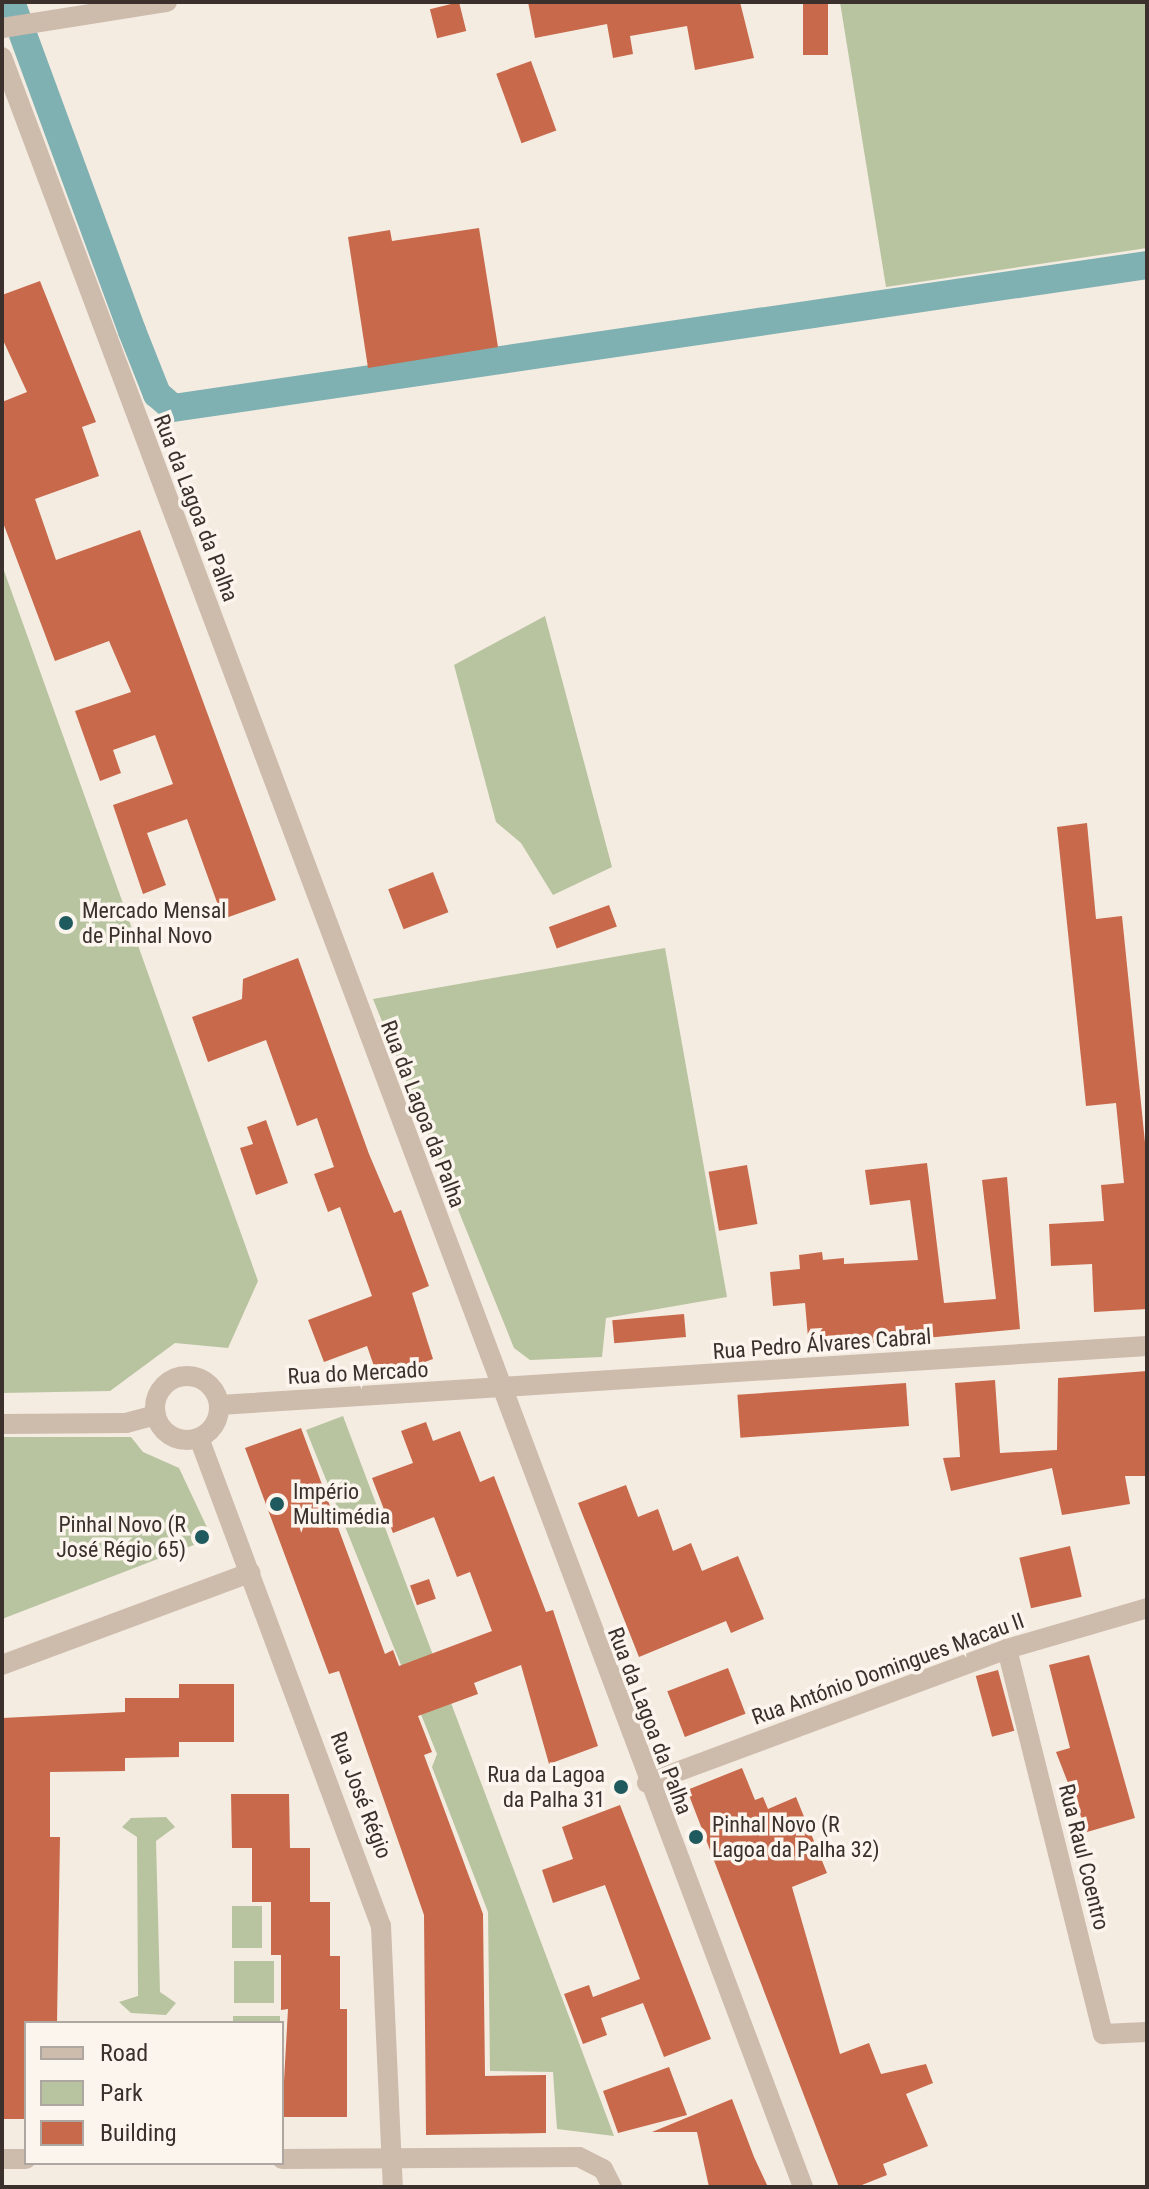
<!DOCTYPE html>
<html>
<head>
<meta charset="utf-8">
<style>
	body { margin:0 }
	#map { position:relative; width:1149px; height:2189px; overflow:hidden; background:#f4ebe1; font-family:"Roboto Condensed",sans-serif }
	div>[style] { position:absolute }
	.green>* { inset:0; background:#b8c4a0; transform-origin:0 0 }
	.canal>* { height:28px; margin:-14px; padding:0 14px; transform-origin:14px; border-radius:14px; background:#7fb0b2 }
	.building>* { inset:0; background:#c8694b; transform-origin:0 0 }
	.minor>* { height:20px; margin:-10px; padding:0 10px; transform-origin:10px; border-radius:10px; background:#cdbbac }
	.minor>.ring { margin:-10px; padding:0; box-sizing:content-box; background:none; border:20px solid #cdbbac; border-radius:50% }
	.tertiary>* { height:20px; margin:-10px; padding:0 10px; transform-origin:10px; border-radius:10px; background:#cdbbac }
	.dots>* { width:22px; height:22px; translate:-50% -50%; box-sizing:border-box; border:4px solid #fbf5ee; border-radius:50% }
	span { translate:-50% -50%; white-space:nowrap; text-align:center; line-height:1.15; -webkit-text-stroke:7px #fbf5ee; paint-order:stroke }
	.street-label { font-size:22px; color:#3b302b }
	.poi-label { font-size:22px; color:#3b302b }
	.left { translate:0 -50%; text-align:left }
	.right { translate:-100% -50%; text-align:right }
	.frame { position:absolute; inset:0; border:4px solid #3b302b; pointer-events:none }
	.legend { position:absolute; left:24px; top:2021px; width:260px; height:144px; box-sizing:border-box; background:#fbf5ee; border:2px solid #aea6a0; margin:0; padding:10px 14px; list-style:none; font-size:24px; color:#3b302b }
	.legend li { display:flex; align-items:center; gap:16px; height:40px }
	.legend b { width:40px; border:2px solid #aea6a0 }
</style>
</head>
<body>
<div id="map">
	<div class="green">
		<div style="clip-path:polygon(840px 2px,1147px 2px,1147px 248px,886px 287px)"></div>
		<div style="clip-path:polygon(2px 565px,258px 1281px,228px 1348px,175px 1343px,110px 1391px,2px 1393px)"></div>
		<div style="clip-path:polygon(545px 616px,612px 867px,553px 895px,521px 843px,496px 822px,454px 665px)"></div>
		<div style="clip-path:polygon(665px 948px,727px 1297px,606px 1318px,602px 1357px,530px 1360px,514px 1348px,373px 999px)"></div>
		<div style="clip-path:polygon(343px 1416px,614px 2136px,557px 2129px,553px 2072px,490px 2071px,488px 1912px,432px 1767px,437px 1754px,306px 1430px)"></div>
		<div style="clip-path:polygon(2px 1437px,131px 1437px,143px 1452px,179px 1468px,212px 1538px,2px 1619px)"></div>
		<div style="clip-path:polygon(166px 1817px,175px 1827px,156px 1841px,160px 1992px,176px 2003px,166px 2015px,131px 2013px,119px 2002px,138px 1996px,137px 1837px,122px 1827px,131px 1818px)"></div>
		<div style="left:232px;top:1906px;width:30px;height:42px"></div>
		<div style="left:234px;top:1961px;width:40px;height:42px"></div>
		<div style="left:233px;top:2016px;width:47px;height:7px"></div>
	</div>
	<div class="canal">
		<div style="left:11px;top:2px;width:351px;rotate:69.8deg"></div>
		<div style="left:132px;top:331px;width:68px;rotate:68.4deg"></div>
		<div style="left:157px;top:394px;width:21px;rotate:41deg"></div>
		<div style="left:173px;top:408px;width:984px;rotate:-8.35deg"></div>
	</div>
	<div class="building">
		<div style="left:459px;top:2px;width:30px;height:30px;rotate:76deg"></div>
		<div style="clip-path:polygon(528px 2px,740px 2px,754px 58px,695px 70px,687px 26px,630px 36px,633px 54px,613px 58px,607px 24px,535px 38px)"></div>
		<div style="left:803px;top:2px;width:25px;height:53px"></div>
		<div style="left:531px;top:61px;width:74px;height:37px;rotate:70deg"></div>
		<div style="clip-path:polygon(479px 228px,498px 347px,368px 368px,348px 237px,390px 230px,392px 241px)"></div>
		<div style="clip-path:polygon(40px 281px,96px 422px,82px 427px,99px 476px,35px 499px,56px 560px,140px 530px,276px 900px,223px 919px,187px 819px,147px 833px,166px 885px,143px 894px,113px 805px,173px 784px,155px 735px,113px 750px,121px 773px,100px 781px,75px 711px,131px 692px,109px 641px,55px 661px,2px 520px,2px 402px,27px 392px,2px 338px,2px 295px)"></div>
		<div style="clip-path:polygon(1087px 823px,1096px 919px,1122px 916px,1147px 1162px,1147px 1309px,1094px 1312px,1092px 1264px,1051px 1266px,1049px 1224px,1104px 1221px,1101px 1185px,1124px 1183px,1116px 1103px,1086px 1106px,1057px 827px)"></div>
		<div style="left:433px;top:872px;width:43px;height:48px;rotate:69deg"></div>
		<div style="left:609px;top:905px;width:23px;height:64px;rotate:70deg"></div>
		<div style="clip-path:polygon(298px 958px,369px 1154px,394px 1213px,401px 1210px,429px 1286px,412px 1293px,433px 1359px,392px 1374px,389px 1367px,376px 1372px,367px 1346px,324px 1362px,308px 1320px,372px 1296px,340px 1207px,328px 1212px,314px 1174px,334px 1167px,317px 1118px,297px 1126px,266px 1040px,208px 1062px,192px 1017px,242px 999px,243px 979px)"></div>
		<div style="clip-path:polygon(266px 1120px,288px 1183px,256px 1195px,240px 1148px,253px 1144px,247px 1127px)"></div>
		<div style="clip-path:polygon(927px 1163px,944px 1303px,996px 1299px,982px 1180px,1007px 1177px,1020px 1329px,809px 1349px,805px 1303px,773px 1306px,770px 1272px,800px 1269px,799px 1255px,822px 1252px,823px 1260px,844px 1258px,844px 1264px,918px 1260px,910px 1200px,870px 1205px,865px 1170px)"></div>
		<div style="left:747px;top:1165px;width:60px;height:39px;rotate:80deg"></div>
		<div style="left:684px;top:1314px;width:23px;height:72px;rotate:85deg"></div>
		<div style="clip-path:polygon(1147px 1371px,1147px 1476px,1125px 1476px,1130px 1504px,1062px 1515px,1052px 1468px,951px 1491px,943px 1458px,960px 1457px,955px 1383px,995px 1380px,1000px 1453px,1057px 1450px,1058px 1378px)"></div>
		<div style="left:906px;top:1383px;width:43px;height:169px;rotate:86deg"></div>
		<div style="clip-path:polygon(426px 1422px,433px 1441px,460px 1431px,480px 1482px,494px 1476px,546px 1612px,553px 1610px,598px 1746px,549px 1764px,521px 1665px,474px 1683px,478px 1694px,418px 1716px,432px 1752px,424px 1755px,483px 1914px,485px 2076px,546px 2075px,546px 2133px,426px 2135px,424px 1915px,339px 1671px,329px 1674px,245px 1448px,301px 1428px,385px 1654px,393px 1650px,399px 1666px,492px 1631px,470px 1572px,457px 1577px,434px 1517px,393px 1533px,372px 1478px,413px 1463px,401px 1431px)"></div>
		<div style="clip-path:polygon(626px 1485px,638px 1517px,658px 1509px,673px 1551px,691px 1543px,702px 1571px,738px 1556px,764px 1619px,731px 1633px,726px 1621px,639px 1657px,578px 1503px)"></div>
		<div style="left:1070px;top:1546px;width:52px;height:52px;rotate:77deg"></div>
		<div style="left:429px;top:1579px;width:21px;height:20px;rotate:71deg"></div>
		<div style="clip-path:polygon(1089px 1655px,1135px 1818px,1087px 1832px,1056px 1752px,1070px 1748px,1049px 1665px)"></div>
		<div style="left:728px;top:1668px;width:49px;height:65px;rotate:69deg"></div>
		<div style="left:998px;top:1670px;width:63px;height:23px;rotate:75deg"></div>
		<div style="clip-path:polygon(179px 1684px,234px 1684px,234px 1742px,179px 1742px,179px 1757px,125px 1758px,125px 1771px,50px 1772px,50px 1837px,60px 1837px,57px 2023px,26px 2023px,26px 2119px,2px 2119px,2px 1718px,125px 1712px,125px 1698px,179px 1698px)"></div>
		<div style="clip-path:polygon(742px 1768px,755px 1800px,763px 1797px,768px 1809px,796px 1797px,827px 1873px,792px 1887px,840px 2054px,869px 2043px,881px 2074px,926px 2064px,933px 2083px,906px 2094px,928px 2146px,883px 2164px,887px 2175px,857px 2187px,839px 2187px,687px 1790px)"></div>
		<div style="clip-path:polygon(231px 1794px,289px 1794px,290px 1848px,310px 1848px,310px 1902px,330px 1902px,330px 1956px,340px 1956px,340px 2009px,347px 2009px,347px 2117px,282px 2117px,288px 2009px,281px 2010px,281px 1955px,271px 1955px,271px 1902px,252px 1902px,252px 1848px,232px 1848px)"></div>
		<div style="clip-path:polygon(620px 1805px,711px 2039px,664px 2057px,643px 2003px,601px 2018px,607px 2035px,583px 2044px,564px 1994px,589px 1985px,593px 1997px,640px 1979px,605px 1885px,553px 1903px,542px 1870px,573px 1859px,562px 1827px)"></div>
		<div style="clip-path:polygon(669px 2067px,687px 2115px,618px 2133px,603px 2091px)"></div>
		<div style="clip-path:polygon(732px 2099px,754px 2157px,768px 2187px,709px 2187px,697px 2132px,652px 2132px)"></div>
	</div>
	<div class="minor">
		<div style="left:2px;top:28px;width:167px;rotate:-9deg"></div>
		<div class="ring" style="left:155px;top:1376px;width:44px;height:44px"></div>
		<div style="left:219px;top:1405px;width:930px;rotate:-3.64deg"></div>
		<div style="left:2px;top:1424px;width:124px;rotate:-0.5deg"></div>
		<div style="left:126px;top:1423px;width:31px;rotate:-15deg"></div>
		<div style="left:199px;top:1438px;width:521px;rotate:69.55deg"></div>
		<div style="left:381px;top:1926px;width:261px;rotate:87.4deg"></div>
		<div style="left:1007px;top:1649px;width:397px;rotate:76deg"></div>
		<div style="left:1103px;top:2034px;width:44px;rotate:-2.6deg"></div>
		<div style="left:2px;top:1665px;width:265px;rotate:-20.4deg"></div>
		<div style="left:647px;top:1783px;width:384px;rotate:-20.4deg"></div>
		<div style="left:1007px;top:1649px;width:146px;rotate:-16.3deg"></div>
		<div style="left:2px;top:2159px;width:24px"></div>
		<div style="left:282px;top:2159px;width:297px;rotate:-0.4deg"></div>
		<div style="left:579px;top:2157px;width:27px;rotate:27deg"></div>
		<div style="left:603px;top:2169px;width:20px;rotate:63deg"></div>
	</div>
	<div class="tertiary">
		<div style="left:2px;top:57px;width:2276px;rotate:69.39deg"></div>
	</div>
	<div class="dots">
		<div style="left:66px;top:923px;background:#1f5a5e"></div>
		<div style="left:277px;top:1504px;background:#1f5a5e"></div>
		<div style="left:202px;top:1537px;background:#1f5a5e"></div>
		<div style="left:621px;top:1787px;background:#1f5a5e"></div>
		<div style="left:696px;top:1837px;background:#1f5a5e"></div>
	</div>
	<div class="street-label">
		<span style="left:196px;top:508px;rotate:69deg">Rua da Lagoa da Palha</span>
		<span style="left:423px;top:1114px;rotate:69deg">Rua da Lagoa da Palha</span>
		<span style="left:822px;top:1344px;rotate:-4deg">Rua Pedro Álvares Cabral</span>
		<span style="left:358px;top:1373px;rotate:-3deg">Rua do Mercado</span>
		<span style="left:888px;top:1669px;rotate:-20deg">Rua António Domingues Macau II</span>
		<span style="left:650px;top:1721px;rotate:69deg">Rua da Lagoa da Palha</span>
		<span style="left:361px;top:1795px;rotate:69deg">Rua José Régio</span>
		<span style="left:1084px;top:1857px;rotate:76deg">Rua Raul Coentro</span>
	</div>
	<div class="poi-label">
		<span class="left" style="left:82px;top:923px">Mercado Mensal<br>de Pinhal Novo</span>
		<span class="left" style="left:293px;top:1504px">Império<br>Multimédia</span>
		<span class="right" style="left:186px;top:1537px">Pinhal Novo (R<br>José Régio 65)</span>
		<span class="right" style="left:605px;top:1787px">Rua da Lagoa<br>da Palha 31</span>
		<span class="left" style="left:712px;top:1837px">Pinhal Novo (R<br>Lagoa da Palha 32)</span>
	</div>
	<div class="frame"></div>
	<ul class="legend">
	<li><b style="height:10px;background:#cdbbac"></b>Road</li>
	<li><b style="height:22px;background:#b8c4a0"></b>Park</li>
	<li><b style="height:22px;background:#c8694b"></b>Building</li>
	</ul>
</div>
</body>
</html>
